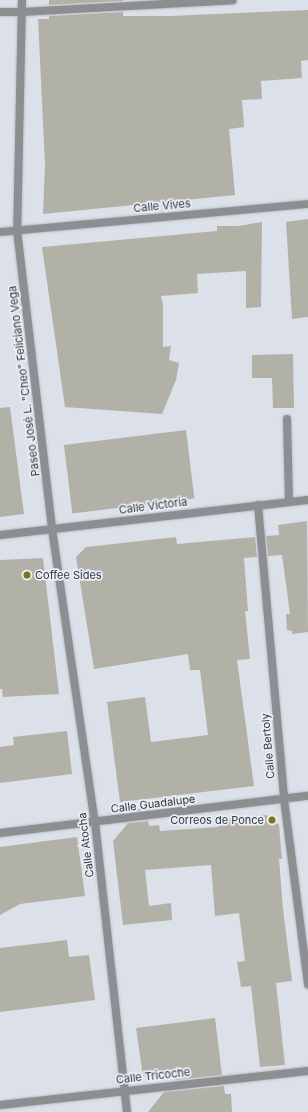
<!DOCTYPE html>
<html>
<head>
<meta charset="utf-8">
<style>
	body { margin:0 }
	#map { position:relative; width:308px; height:1112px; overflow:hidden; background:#dbe0e9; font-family:Inter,sans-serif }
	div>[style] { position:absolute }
	.building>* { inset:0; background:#b2b1a8; transform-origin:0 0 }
	.roads { filter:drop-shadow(0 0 1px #babec6) drop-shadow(0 0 1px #babec6) }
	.service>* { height:8px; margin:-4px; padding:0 4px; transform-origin:4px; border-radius:4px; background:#8c8e92 }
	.pedestrian>* { height:8px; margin:-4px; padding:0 4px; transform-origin:4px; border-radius:4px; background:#8c8e92 }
	.minor>* { height:8px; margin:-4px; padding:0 4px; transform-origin:4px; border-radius:4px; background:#8c8e92 }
	.tertiary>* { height:8px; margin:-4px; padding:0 4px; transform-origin:4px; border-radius:4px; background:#8c8e92 }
	.dots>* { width:11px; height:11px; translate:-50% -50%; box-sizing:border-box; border:2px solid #e8edf6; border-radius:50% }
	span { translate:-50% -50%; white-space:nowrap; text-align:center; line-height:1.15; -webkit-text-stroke:3.5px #e8edf6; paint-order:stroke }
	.street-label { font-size:11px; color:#35373b }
	.poi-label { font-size:11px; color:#35373b }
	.left { translate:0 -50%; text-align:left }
	.right { translate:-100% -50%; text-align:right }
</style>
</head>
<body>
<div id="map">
	<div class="building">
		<div style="clip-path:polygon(49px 0,123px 0,123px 1px,49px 5px)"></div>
		<div style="clip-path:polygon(308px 10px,308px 60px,301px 61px,302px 78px,261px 81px,262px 99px,242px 100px,244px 127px,229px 129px,235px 195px,43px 214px,45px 164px,38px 19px,49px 19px,49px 16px,123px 12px,123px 16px,170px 16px)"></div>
		<div style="clip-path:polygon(308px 219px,308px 317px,292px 319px,286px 222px)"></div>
		<div style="clip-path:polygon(262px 222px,261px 307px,246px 308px,246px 271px,197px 274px,198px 293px,161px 296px,163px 305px,163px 347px,171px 346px,169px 360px,179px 363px,176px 380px,162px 414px,65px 407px,42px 247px,217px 231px,217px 226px,238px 226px)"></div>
		<div style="clip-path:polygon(293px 354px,294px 408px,273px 408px,272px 378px,252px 378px,252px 355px)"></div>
		<div style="clip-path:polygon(10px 407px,24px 514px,0 517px,0 408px)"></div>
		<div style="left:186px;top:430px;width:69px;height:123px;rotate:83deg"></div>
		<div style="clip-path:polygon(307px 521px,308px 632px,292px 634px,292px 631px,287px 630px,286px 614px,290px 614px,282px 555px,268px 556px,266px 536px,279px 535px,278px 525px)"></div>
		<div style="clip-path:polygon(176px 537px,177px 544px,255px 537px,257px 557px,244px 558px,248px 611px,245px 611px,250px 659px,237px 660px,254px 786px,120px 802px,107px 702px,145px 697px,151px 742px,208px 735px,200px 670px,190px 670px,188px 654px,94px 669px,76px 557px,86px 547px)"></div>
		<div style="clip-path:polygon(43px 558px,59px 694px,3px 697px,2px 689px,0 689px,0 560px)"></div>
		<div style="clip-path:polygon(67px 731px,72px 774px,0 783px,0 747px,14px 745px,13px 737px)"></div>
		<div style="clip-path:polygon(146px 800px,147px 810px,137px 811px)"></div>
		<div style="clip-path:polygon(266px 815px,279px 825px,282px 859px,279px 859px,283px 909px,292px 981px,276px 983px,285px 1065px,260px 1067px,251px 986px,241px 987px,237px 962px,245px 961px,239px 913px,215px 916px,211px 865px,145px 870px,149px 906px,171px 903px,172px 920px,123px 925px,113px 841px,128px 823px,148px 821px,149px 826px,159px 825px,160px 831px,218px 827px,217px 820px)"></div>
		<div style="clip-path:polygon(77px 837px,85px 896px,20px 904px,0 915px,0 847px)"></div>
		<div style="clip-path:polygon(67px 940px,69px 957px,89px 955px,95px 1000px,0 1012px,0 948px)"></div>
		<div style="clip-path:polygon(215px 1018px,222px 1075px,175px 1080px,182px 1072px,143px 1076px,136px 1028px)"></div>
		<div style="clip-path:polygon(224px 1086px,225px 1094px,231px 1094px,232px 1112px,148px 1112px,164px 1092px)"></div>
	</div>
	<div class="roads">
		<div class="service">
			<div style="left:287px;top:419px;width:83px;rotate:88.6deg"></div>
		</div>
		<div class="pedestrian">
			<div style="left:22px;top:0;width:230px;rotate:91.2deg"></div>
			<div style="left:17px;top:230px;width:301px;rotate:83.3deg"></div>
		</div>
		<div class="minor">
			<div style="left:0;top:12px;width:21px"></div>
			<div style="left:21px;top:12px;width:212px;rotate:-3.2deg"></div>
			<div style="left:0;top:232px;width:309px;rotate:-5.2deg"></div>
			<div style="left:258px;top:505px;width:295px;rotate:84.9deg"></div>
			<div style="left:284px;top:799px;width:187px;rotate:82.6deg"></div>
			<div style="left:52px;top:529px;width:296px;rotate:81.7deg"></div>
			<div style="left:95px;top:822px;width:292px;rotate:83.7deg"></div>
			<div style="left:0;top:535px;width:310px;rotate:-6.5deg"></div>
			<div style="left:0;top:1105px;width:310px;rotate:-6.3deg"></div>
		</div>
		<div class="tertiary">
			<div style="left:0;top:833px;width:310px;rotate:-6.9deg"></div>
		</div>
	</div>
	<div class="dots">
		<div style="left:27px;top:575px;background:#7b7316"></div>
		<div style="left:272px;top:820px;background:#7b7316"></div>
	</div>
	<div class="street-label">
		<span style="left:162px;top:206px;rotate:-5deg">Calle Vives</span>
		<span style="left:24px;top:381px;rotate:-97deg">Paseo José L. "Cheo" Feliciano Vega</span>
		<span style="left:153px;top:506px;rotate:-7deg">Calle Victoria</span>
		<span style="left:268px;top:746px;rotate:-95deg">Calle Bertoly</span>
		<span style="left:153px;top:804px;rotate:-7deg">Calle Guadalupe</span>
		<span style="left:86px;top:845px;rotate:-97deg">Calle Atocha</span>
		<span style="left:153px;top:1076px;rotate:-6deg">Calle Tricoche</span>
	</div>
	<div class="poi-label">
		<span class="left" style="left:35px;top:575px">Coffee Sides</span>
		<span class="right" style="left:264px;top:820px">Correos de Ponce</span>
	</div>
</div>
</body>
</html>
